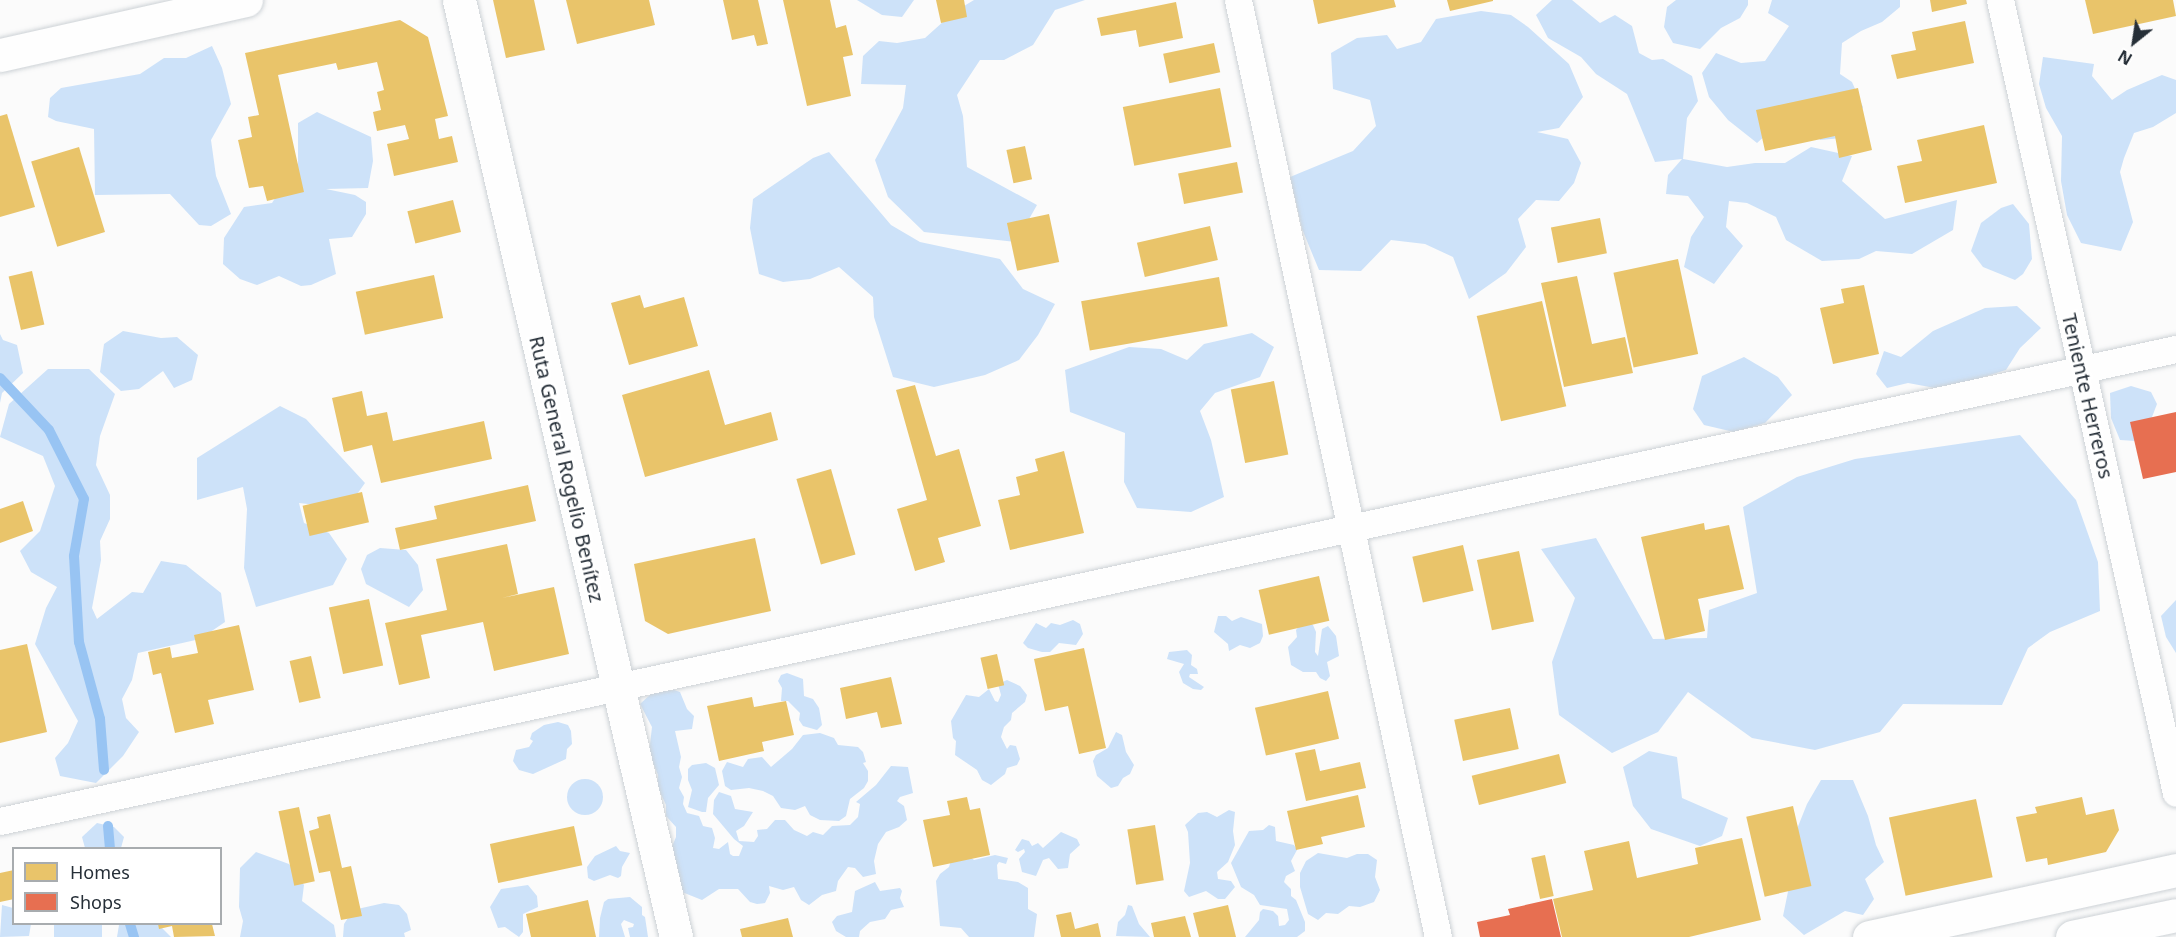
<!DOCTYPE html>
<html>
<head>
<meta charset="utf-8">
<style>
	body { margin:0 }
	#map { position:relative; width:2176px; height:937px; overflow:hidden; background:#fbfbfb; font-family:"Noto Sans",sans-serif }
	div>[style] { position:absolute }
	.forest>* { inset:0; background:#cde2f9; transform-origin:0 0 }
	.round { border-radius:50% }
	.homes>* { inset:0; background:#e9c46a; transform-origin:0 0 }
	.shops>* { inset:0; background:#e76f51 }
	.stream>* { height:10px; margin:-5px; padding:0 5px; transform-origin:5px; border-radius:5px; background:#98c4f3 }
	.roads { filter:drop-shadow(0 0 2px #cdd2d6) drop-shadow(0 0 2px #cdd2d6) }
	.minor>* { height:27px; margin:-13.5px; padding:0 13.5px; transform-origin:13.5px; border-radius:13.5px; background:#fefefe }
	.tertiary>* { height:33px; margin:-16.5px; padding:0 16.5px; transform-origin:16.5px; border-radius:16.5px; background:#fefefe }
	.primary>* { height:33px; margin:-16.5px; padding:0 16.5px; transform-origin:16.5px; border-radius:16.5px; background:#fefefe }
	span { translate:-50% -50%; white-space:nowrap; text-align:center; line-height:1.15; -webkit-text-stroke:6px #fff; paint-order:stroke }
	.street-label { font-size:20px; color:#262f38 }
	.legend { position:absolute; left:12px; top:847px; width:210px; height:78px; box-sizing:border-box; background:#fff; border:2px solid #a8acaf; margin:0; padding:8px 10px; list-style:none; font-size:18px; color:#262f38 }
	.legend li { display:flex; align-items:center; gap:12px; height:30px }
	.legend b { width:30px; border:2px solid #a8acaf }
	.north { position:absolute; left:2104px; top:12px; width:60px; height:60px; -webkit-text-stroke:4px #fff; paint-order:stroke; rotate:210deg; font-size:16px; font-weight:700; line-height:24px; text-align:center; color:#262f38 }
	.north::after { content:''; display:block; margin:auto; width:21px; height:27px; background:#262f38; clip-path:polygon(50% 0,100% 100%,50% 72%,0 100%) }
</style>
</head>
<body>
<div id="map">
	<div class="forest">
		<div style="clip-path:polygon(857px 0,914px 0,902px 17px,882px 15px)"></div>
		<div style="clip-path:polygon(974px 0,1085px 0,1055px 10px,1033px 45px,1004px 60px,980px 60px,957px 95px,963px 116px,967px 167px,1037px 205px,1016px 242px,924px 232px,888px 197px,875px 160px,903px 108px,906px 85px,861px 84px,863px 56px,879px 41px,897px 43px,925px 38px,954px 12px)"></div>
		<div style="clip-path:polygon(1552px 0,1572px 0,1600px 23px,1615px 15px,1632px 26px,1639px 53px,1652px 60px,1663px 59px,1692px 76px,1698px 101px,1687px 118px,1683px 159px,1727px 167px,1755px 163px,1785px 163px,1811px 147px,1852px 156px,1842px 181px,1885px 219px,1957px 200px,1953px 230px,1912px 254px,1876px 251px,1859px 259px,1822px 261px,1786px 240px,1776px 217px,1747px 203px,1729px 201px,1726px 227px,1743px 246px,1714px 284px,1684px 267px,1691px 237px,1704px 217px,1688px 196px,1666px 194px,1668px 175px,1682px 159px,1655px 162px,1627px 94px,1596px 74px,1581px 57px,1548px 38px,1536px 15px)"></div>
		<div style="clip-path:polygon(1676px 0,1748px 0,1748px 5px,1740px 18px,1721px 28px,1700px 49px,1673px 43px,1664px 27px,1667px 7px)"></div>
		<div style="clip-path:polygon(1772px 0,1900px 0,1900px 7px,1882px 22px,1861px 31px,1842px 43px,1840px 74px,1852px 82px,1863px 107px,1853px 137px,1820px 140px,1803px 107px,1794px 110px,1757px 143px,1728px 120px,1709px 97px,1702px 73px,1716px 53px,1741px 63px,1765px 61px,1789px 26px,1768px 13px)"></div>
		<div style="clip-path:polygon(1481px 11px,1511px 15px,1528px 27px,1569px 64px,1583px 97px,1559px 128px,1537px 132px,1568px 139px,1581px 163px,1574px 183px,1559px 201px,1536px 200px,1518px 219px,1526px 247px,1506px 273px,1469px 299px,1453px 257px,1425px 244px,1391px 240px,1361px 271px,1319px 270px,1302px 229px,1290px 177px,1353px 151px,1376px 126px,1370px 100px,1333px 89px,1331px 53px,1357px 38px,1387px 35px,1397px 49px,1421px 42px,1436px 19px)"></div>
		<div style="clip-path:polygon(212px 46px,222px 68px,231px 104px,211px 140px,216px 176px,231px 214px,211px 226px,199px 225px,170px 194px,95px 195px,94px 129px,56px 121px,48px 117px,50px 98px,61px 88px,140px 74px,164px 58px,186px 58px)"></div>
		<div style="clip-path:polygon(2043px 57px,2094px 64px,2092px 76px,2112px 100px,2127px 90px,2162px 75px,2176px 80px,2176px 113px,2153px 127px,2134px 133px,2124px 158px,2120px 172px,2133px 222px,2121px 251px,2081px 243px,2067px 215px,2061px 181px,2062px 136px,2046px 108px,2039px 84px)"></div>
		<div style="clip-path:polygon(317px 112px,371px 137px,373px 161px,368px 188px,326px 189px,355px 195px,366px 202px,366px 214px,352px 237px,329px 239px,336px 274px,311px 285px,301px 286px,279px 276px,257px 285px,240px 279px,223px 264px,224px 238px,244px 207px,272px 203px,298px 163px,298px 123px)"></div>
		<div style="clip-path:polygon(829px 152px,891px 225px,920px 242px,1000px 259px,1023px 289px,1055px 304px,1038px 335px,1019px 360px,985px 375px,934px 387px,893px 377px,874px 317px,873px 297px,839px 267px,810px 279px,783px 282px,759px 274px,750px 228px,753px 199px,813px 158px)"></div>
		<div style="clip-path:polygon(2013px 204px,2029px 224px,2032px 259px,2023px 274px,2015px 280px,1983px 267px,1971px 251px,1981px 223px,2001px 208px)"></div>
		<div style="clip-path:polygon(2017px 306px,2041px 328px,2020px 348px,2006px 370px,1971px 381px,1935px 388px,1908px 383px,1887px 388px,1876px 374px,1884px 351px,1901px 357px,1933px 331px,1985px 308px)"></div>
		<div style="clip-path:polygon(123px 331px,161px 338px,177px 337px,198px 355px,192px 380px,174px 388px,163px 371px,139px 389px,121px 391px,100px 372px,104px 344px)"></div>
		<div style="clip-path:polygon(1252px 333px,1274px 347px,1260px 377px,1215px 393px,1200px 411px,1211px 440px,1224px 497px,1191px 512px,1137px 508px,1124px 482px,1125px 433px,1070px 412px,1065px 370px,1129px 347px,1161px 349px,1187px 360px,1204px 344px)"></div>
		<div style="clip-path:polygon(0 334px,3px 340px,17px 345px,23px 373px,2px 393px,0 403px)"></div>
		<div style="clip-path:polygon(1744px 357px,1778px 377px,1792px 395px,1765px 423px,1734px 432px,1704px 425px,1693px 409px,1702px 376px)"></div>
		<div style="clip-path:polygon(48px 369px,89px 369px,115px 394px,100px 436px,96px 465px,110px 495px,110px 519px,100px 541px,101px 560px,92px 608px,97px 619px,132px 592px,143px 593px,161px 561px,186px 565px,221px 593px,225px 622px,200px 639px,138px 653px,132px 680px,122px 699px,126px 718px,139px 732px,123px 756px,96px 783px,60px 776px,55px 758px,68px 743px,78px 721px,35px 644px,46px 608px,57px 587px,31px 572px,20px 551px,40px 531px,55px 486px,43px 456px,0 437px,9px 404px)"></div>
		<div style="clip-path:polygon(2131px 386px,2151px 392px,2157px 404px,2147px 430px,2136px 441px,2120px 440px,2111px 418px,2110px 393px)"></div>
		<div style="clip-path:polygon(280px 406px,306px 419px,365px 483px,350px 504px,317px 505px,299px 503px,304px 523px,329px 533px,347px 559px,333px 585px,256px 607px,244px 568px,247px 509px,243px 487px,197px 500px,197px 458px)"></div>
		<div style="clip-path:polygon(2020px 435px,2076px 500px,2098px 562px,2100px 611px,2050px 632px,2028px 648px,2002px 705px,1903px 704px,1880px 732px,1815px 750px,1752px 738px,1688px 692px,1658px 732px,1612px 753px,1559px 715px,1552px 662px,1575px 598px,1541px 549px,1596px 538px,1653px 639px,1707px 638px,1709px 610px,1757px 593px,1743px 507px,1797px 477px,1855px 459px)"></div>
		<div style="clip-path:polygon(380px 548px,406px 550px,418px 565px,423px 590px,409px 607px,366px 584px,361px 569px,367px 555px)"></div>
		<div style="clip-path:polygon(2176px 600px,2176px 653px,2166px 637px,2161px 616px)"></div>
		<div style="clip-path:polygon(1218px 616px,1226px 616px,1232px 621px,1241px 617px,1262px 624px,1263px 636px,1260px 643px,1250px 648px,1240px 645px,1229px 651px,1228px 644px,1214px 632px)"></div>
		<div style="clip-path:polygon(1073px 620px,1080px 624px,1083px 634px,1076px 645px,1059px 643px,1050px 652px,1042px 652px,1028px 648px,1023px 643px,1036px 623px,1046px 628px,1051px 623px,1060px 625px)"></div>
		<div style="clip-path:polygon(1308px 622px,1313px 625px,1316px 632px,1315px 652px,1318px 656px,1322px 629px,1328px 626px,1336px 636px,1339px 656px,1327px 662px,1330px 676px,1326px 681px,1320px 678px,1316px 672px,1303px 672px,1291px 665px,1288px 647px,1297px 637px,1296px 630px,1301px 624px)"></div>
		<div style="clip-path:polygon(1187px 650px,1192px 655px,1191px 665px,1197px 669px,1198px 674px,1190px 674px,1189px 677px,1204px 687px,1201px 690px,1193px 689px,1183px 683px,1179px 672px,1184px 664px,1167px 659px,1169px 652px)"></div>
		<div style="clip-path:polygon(787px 673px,803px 679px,804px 696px,813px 699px,819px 708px,822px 725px,817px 730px,803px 726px,799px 720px,800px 713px,788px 701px,781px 701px,782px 688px,778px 681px,781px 675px)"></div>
		<div style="clip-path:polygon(1007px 680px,1020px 686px,1027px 695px,1025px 702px,1012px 713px,1011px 720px,1004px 727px,1001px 737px,1007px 749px,1010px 745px,1016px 746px,1020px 759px,1017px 765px,1007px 768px,1005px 774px,991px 785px,982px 780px,977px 770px,955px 755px,956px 741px,953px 738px,951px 721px,966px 695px,979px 697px,989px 689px,995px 701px,998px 702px,1001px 695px,998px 684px)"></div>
		<div style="clip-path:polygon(674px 690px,680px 692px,687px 709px,694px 716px,692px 729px,675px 731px,681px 757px,679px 767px,682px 777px,679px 788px,684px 797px,683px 804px,687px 813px,699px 816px,703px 826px,712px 828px,715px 838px,713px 848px,719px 849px,728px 842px,730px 854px,733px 856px,739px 856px,743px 846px,734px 839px,713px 814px,714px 800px,719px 792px,731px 796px,735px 809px,753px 812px,744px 826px,736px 831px,739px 841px,754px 842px,758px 836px,757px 830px,767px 829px,775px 820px,785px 820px,794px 830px,807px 836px,813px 832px,823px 835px,832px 826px,850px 825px,858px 817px,860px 804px,856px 802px,876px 785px,891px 766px,908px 767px,913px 793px,900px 797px,897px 801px,904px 806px,907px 820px,899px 827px,886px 832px,878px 844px,874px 861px,876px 874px,863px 877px,855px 868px,848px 867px,838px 881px,836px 891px,822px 895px,809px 905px,801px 900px,794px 887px,783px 890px,769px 886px,770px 893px,765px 903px,757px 904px,750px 902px,738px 889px,719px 889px,702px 900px,682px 892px,677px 867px,670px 860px,670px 851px,676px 837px,676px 827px,666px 816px,666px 805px,657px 786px,658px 775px,649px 753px,652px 727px,640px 704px,653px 692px)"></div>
		<div style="clip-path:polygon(558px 722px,568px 725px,571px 731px,572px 744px,567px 749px,566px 759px,533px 774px,519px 770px,513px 761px,516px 750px,529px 747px,533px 741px,530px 739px,532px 733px,544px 725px)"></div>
		<div style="clip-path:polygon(1116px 732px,1122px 735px,1126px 752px,1134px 765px,1130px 774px,1123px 778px,1118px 786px,1111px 788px,1097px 776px,1093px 761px,1096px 755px,1108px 748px)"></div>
		<div style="clip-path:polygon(820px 733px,834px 738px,838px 745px,858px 747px,863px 752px,866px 762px,863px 763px,868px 771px,868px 781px,864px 788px,850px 799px,846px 816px,839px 821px,820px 820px,810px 815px,805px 806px,795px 810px,781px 808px,773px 796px,763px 791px,749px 788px,731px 790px,725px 786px,722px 771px,727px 762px,743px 767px,748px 759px,762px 757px,771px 767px,792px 749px,803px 735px)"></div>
		<div style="clip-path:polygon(1649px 751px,1677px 757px,1682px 798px,1728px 818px,1722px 836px,1700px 846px,1651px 829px,1633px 806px,1623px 767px)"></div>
		<div style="clip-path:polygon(706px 763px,715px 768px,719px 785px,708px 798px,706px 812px,702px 812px,688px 807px,692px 790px,688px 780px,688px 769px,692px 765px)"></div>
		<div class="round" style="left:567px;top:779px;width:36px;height:36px"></div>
		<div style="clip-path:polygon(1821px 780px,1853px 780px,1868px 816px,1876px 845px,1884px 862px,1865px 879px,1874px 899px,1863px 915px,1845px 911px,1804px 935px,1783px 916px,1790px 882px,1789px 849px,1807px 804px)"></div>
		<div style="clip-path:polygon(1229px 810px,1235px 812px,1233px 831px,1235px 845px,1228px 862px,1217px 872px,1218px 879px,1231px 881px,1235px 887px,1225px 899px,1218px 899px,1206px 891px,1189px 897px,1184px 891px,1190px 863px,1188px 832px,1185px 825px,1198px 813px,1207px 812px,1217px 817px)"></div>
		<div style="clip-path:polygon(97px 823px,114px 827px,124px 837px,121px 848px,85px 848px,82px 837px)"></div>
		<div style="clip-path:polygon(1269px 825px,1275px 827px,1276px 841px,1294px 845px,1297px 850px,1291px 861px,1295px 871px,1286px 876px,1284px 882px,1291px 889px,1291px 896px,1296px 900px,1305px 922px,1305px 931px,1297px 937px,1245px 937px,1259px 920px,1260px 912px,1263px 909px,1273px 911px,1278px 916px,1279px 926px,1285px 925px,1289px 920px,1287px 909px,1260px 905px,1254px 895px,1241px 887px,1231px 863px,1249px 831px,1263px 830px)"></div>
		<div style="clip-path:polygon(1061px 832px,1077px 839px,1080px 845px,1070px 854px,1068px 868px,1058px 869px,1049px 858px,1043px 860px,1036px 876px,1022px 872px,1019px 859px,1025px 852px,1024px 849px,1018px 852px,1015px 850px,1022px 839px,1029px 841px,1032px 846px,1038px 843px,1043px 848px)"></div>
		<div style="clip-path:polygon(616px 846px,620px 851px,630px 853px,622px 867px,621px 876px,618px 878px,610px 875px,594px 881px,588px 878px,587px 867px,595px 856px)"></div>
		<div style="clip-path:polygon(256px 852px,289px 864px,304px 885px,302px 901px,334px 925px,336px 937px,240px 937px,243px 921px,239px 907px,240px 868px)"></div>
		<div style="clip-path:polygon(1318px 853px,1347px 858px,1357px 854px,1368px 854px,1377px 860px,1375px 877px,1380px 890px,1374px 902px,1360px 907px,1349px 906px,1338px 914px,1326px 913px,1318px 920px,1308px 914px,1300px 887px,1300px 873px,1306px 861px)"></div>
		<div style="clip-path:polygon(968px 855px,974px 860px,995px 855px,1008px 858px,1006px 864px,999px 862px,997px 865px,998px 879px,1018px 882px,1028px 888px,1028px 909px,1037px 914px,1034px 937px,969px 937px,961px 928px,940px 926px,936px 881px,940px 874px,949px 867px,952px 857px)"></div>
		<div style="clip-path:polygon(875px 882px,880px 891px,900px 888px,902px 891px,900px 898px,904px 907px,891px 910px,885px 919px,870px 922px,860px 931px,859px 937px,846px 937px,836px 931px,832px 922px,837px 916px,852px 912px,855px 891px)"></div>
		<div style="clip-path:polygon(528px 885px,537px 896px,538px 907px,523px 914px,523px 932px,519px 937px,505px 927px,498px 928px,490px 907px,501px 889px)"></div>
		<div style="clip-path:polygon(630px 897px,642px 907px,642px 915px,645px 917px,648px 937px,630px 937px,628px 928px,633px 927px,634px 924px,624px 920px,621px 924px,625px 937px,599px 937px,600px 918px,604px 902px,608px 899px)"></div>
		<div style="clip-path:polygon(384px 903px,399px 905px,407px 914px,411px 930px,404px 933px,405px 937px,343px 937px,344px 924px,353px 910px)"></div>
		<div style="clip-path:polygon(2px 905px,13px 908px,14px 924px,31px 924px,29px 936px,0 937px)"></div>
		<div style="clip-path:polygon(1128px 905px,1132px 906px,1139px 924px,1150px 937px,1116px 936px,1118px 922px,1125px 915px)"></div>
		<div style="left:54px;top:924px;width:48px;height:13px"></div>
		<div style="clip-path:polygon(125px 924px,158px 924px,171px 937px,117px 937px,119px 925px)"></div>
	</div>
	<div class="homes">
		<div style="clip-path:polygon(493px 0,534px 0,545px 50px,506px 58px)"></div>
		<div style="clip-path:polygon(566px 0,649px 0,655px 25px,577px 44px)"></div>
		<div style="clip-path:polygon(723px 0,758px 0,768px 44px,757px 46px,754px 35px,732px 40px)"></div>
		<div style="clip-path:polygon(783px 0,830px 0,836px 28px,846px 25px,853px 55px,843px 57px,851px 96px,807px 106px)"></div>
		<div style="clip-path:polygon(936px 0,964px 0,967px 17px,941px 23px)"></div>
		<div style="clip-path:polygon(1313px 0,1394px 0,1396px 7px,1318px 24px)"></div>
		<div style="clip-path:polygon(1447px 0,1493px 0,1493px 1px,1450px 11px)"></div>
		<div style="clip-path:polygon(1930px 0,1966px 0,1967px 4px,1932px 12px)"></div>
		<div style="clip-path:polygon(2085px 0,2173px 0,2176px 16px,2093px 34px)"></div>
		<div style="clip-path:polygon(1176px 2px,1183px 38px,1139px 47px,1136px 30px,1101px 36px,1097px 18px)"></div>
		<div style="clip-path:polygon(400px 20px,428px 37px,448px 116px,435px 119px,439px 139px,452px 136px,458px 162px,394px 176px,387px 144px,409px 139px,405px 125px,377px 131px,373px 112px,381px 110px,377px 92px,384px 90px,377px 62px,338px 70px,336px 63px,278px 75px,304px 192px,267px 201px,263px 186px,249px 188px,238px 140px,252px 137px,248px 117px,259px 115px,245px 53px)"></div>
		<div style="clip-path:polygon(1965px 21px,1974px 63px,1897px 79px,1891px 55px,1916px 50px,1912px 32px)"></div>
		<div style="left:1214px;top:43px;width:30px;height:52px;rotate:78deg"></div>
		<div style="left:1220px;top:88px;width:60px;height:99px;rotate:79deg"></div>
		<div style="clip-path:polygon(1858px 88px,1872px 150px,1839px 158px,1835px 136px,1765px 151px,1756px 110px)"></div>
		<div style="clip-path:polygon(7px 114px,35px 207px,0 217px,0 116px)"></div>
		<div style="clip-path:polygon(1984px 125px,1997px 183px,1905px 203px,1897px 166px,1922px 161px,1917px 140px)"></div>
		<div style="left:1025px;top:146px;width:34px;height:19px;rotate:78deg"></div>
		<div style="left:79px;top:147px;width:89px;height:50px;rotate:73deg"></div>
		<div style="left:1237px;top:162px;width:31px;height:60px;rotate:79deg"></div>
		<div style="left:453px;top:200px;width:33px;height:47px;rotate:76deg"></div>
		<div style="left:1049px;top:214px;width:49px;height:43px;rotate:78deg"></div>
		<div style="left:1600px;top:218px;width:36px;height:50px;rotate:79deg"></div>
		<div style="left:1210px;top:226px;width:35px;height:75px;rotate:77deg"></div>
		<div style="left:1678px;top:259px;width:97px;height:66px;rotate:78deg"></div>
		<div style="left:32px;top:271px;width:55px;height:24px;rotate:77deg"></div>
		<div style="left:434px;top:275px;width:44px;height:80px;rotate:78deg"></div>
		<div style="clip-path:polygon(1577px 276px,1592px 344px,1625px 337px,1633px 373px,1564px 387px,1541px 283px)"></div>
		<div style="left:1219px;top:277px;width:50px;height:140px;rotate:80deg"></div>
		<div style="clip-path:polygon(1864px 285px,1879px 354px,1833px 364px,1820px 308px,1844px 303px,1841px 289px)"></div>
		<div style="clip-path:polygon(640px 295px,644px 308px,684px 297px,698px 346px,629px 365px,611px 303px)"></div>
		<div style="left:1542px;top:301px;width:108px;height:67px;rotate:77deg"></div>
		<div style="clip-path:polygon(709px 370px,725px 425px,771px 412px,778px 440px,645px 477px,622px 395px)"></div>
		<div style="left:1274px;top:381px;width:75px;height:44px;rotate:79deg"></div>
		<div style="clip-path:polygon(915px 385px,936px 456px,959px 449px,981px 526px,938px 538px,945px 562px,915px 571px,897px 509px,927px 500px,896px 390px)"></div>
		<div style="clip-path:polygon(362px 391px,367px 416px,387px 412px,393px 441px,484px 421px,492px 459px,381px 483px,372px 445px,344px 452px,332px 398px)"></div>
		<div style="clip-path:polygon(1064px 451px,1084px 533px,1010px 550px,998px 500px,1020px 495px,1016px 477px,1038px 471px,1035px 459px)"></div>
		<div style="left:831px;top:469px;width:89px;height:36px;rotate:74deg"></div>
		<div style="clip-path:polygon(528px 485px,536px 521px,400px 550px,395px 528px,437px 519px,434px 506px)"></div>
		<div style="left:362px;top:492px;width:31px;height:61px;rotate:77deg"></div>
		<div style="clip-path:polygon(23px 501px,33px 531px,0 543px,0 509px)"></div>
		<div style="clip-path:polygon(1704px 523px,1705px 530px,1729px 525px,1744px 589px,1698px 599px,1705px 631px,1665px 640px,1641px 537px)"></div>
		<div style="clip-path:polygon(755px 538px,771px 611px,668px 634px,645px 621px,634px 564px)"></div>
		<div style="clip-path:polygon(507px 544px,518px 594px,502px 598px,554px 587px,569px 654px,494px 671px,483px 622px,421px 635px,430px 678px,399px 685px,385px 623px,447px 610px,436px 559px)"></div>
		<div style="left:1463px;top:545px;width:47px;height:52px;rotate:77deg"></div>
		<div style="left:1519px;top:551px;width:72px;height:43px;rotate:78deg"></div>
		<div style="left:1319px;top:576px;width:46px;height:62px;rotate:77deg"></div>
		<div style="left:369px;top:599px;width:68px;height:41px;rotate:78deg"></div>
		<div style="clip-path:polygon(239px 625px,254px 690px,208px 700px,214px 724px,175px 733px,161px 673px,153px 675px,148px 652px,170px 647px,172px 658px,198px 653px,194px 635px)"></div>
		<div style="clip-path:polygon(27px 644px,47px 732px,0 743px,0 650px)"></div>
		<div style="clip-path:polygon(1084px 648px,1106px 748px,1079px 754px,1068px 706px,1045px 711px,1034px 659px)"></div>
		<div style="left:997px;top:654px;width:32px;height:17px;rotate:77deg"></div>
		<div style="left:311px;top:656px;width:43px;height:22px;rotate:77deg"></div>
		<div style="clip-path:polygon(891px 677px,902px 724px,881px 728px,877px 712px,846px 719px,840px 688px)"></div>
		<div style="left:1328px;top:691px;width:49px;height:75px;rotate:77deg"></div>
		<div style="clip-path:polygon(752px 697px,754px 707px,786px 701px,794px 735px,762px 742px,764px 751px,719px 761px,707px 706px)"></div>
		<div style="left:1510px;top:708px;width:42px;height:57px;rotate:78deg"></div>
		<div style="clip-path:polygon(1315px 749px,1320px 771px,1360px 762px,1366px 788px,1306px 801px,1295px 753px)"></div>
		<div style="left:1559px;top:754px;width:30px;height:90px;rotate:76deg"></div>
		<div style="clip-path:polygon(1358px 795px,1365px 827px,1321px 837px,1323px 844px,1296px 850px,1287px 811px)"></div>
		<div style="clip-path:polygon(967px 797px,970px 810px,980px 808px,990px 855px,933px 867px,923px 820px,950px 815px,947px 801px)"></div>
		<div style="clip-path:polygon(2082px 797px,2086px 815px,2114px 809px,2119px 830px,2106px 852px,2048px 865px,2047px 858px,2026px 862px,2016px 817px,2037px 813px,2035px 807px)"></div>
		<div style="left:1976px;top:799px;width:80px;height:89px;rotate:78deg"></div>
		<div style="left:1793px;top:806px;width:82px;height:48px;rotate:77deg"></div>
		<div style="left:299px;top:807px;width:76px;height:21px;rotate:78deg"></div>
		<div style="clip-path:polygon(330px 814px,342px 868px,351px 866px,362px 916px,341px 920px,330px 871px,319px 873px,309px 831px,319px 828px,317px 817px)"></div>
		<div style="left:1155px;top:825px;width:56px;height:28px;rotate:81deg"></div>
		<div style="left:574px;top:826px;width:40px;height:86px;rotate:78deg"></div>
		<div style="clip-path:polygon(1742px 838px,1761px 920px,1689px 937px,1562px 937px,1553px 899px,1593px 890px,1584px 851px,1629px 841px,1637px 878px,1698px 864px,1695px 848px)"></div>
		<div style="left:1545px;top:855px;width:42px;height:14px;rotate:78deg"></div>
		<div style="clip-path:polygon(14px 870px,14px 899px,0 902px,0 873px)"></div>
		<div style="clip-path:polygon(588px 900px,596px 937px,531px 937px,526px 914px)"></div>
		<div style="clip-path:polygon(1228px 905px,1236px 937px,1199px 937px,1193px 913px)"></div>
		<div style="clip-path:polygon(1071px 912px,1075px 929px,1098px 923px,1101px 937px,1061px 937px,1056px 915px)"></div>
		<div style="clip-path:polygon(1185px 916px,1191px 937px,1154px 937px,1151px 923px)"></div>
		<div style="clip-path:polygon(788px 918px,793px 937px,742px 937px,740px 929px)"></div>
		<div style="clip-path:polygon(158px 924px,212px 924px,215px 936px,174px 937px,172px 926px,159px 929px)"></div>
	</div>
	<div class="shops">
		<div style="clip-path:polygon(2176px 412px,2176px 472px,2143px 479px,2130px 422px)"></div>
		<div style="clip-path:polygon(1552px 899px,1561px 937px,1480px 937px,1477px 922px,1510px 915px,1508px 909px)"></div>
	</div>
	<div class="stream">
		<div style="left:0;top:378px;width:71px;rotate:46.7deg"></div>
		<div style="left:49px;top:430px;width:77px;rotate:63.1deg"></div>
		<div style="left:84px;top:499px;width:58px;rotate:100deg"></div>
		<div style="left:74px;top:556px;width:86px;rotate:86.7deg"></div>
		<div style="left:79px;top:642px;width:80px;rotate:74.7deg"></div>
		<div style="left:100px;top:719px;width:51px;rotate:85.5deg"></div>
		<div style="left:108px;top:826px;width:22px;rotate:85deg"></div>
		<div style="left:130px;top:924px;width:14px;rotate:73deg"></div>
	</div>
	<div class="roads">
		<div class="minor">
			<div style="left:1238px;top:0;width:958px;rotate:77.95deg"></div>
			<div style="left:2000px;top:0;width:812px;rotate:77.49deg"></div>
			<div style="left:0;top:821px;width:2227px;rotate:-12.24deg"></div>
		</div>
		<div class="tertiary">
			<div style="left:0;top:55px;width:252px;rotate:-12.6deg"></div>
			<div style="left:1869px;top:937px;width:314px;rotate:-12.3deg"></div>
			<div style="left:2072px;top:937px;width:106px;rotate:-11.9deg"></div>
		</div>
		<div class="primary">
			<div style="left:459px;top:0;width:962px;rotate:76.96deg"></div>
		</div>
	</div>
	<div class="street-label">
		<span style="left:2088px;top:396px;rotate:77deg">Teniente Herreros</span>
		<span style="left:567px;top:469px;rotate:77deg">Ruta General Rogelio Benítez</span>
	</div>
	<ul class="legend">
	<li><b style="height:16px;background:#e9c46a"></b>Homes</li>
	<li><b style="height:16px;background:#e76f51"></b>Shops</li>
	</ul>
	<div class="north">N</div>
</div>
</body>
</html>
